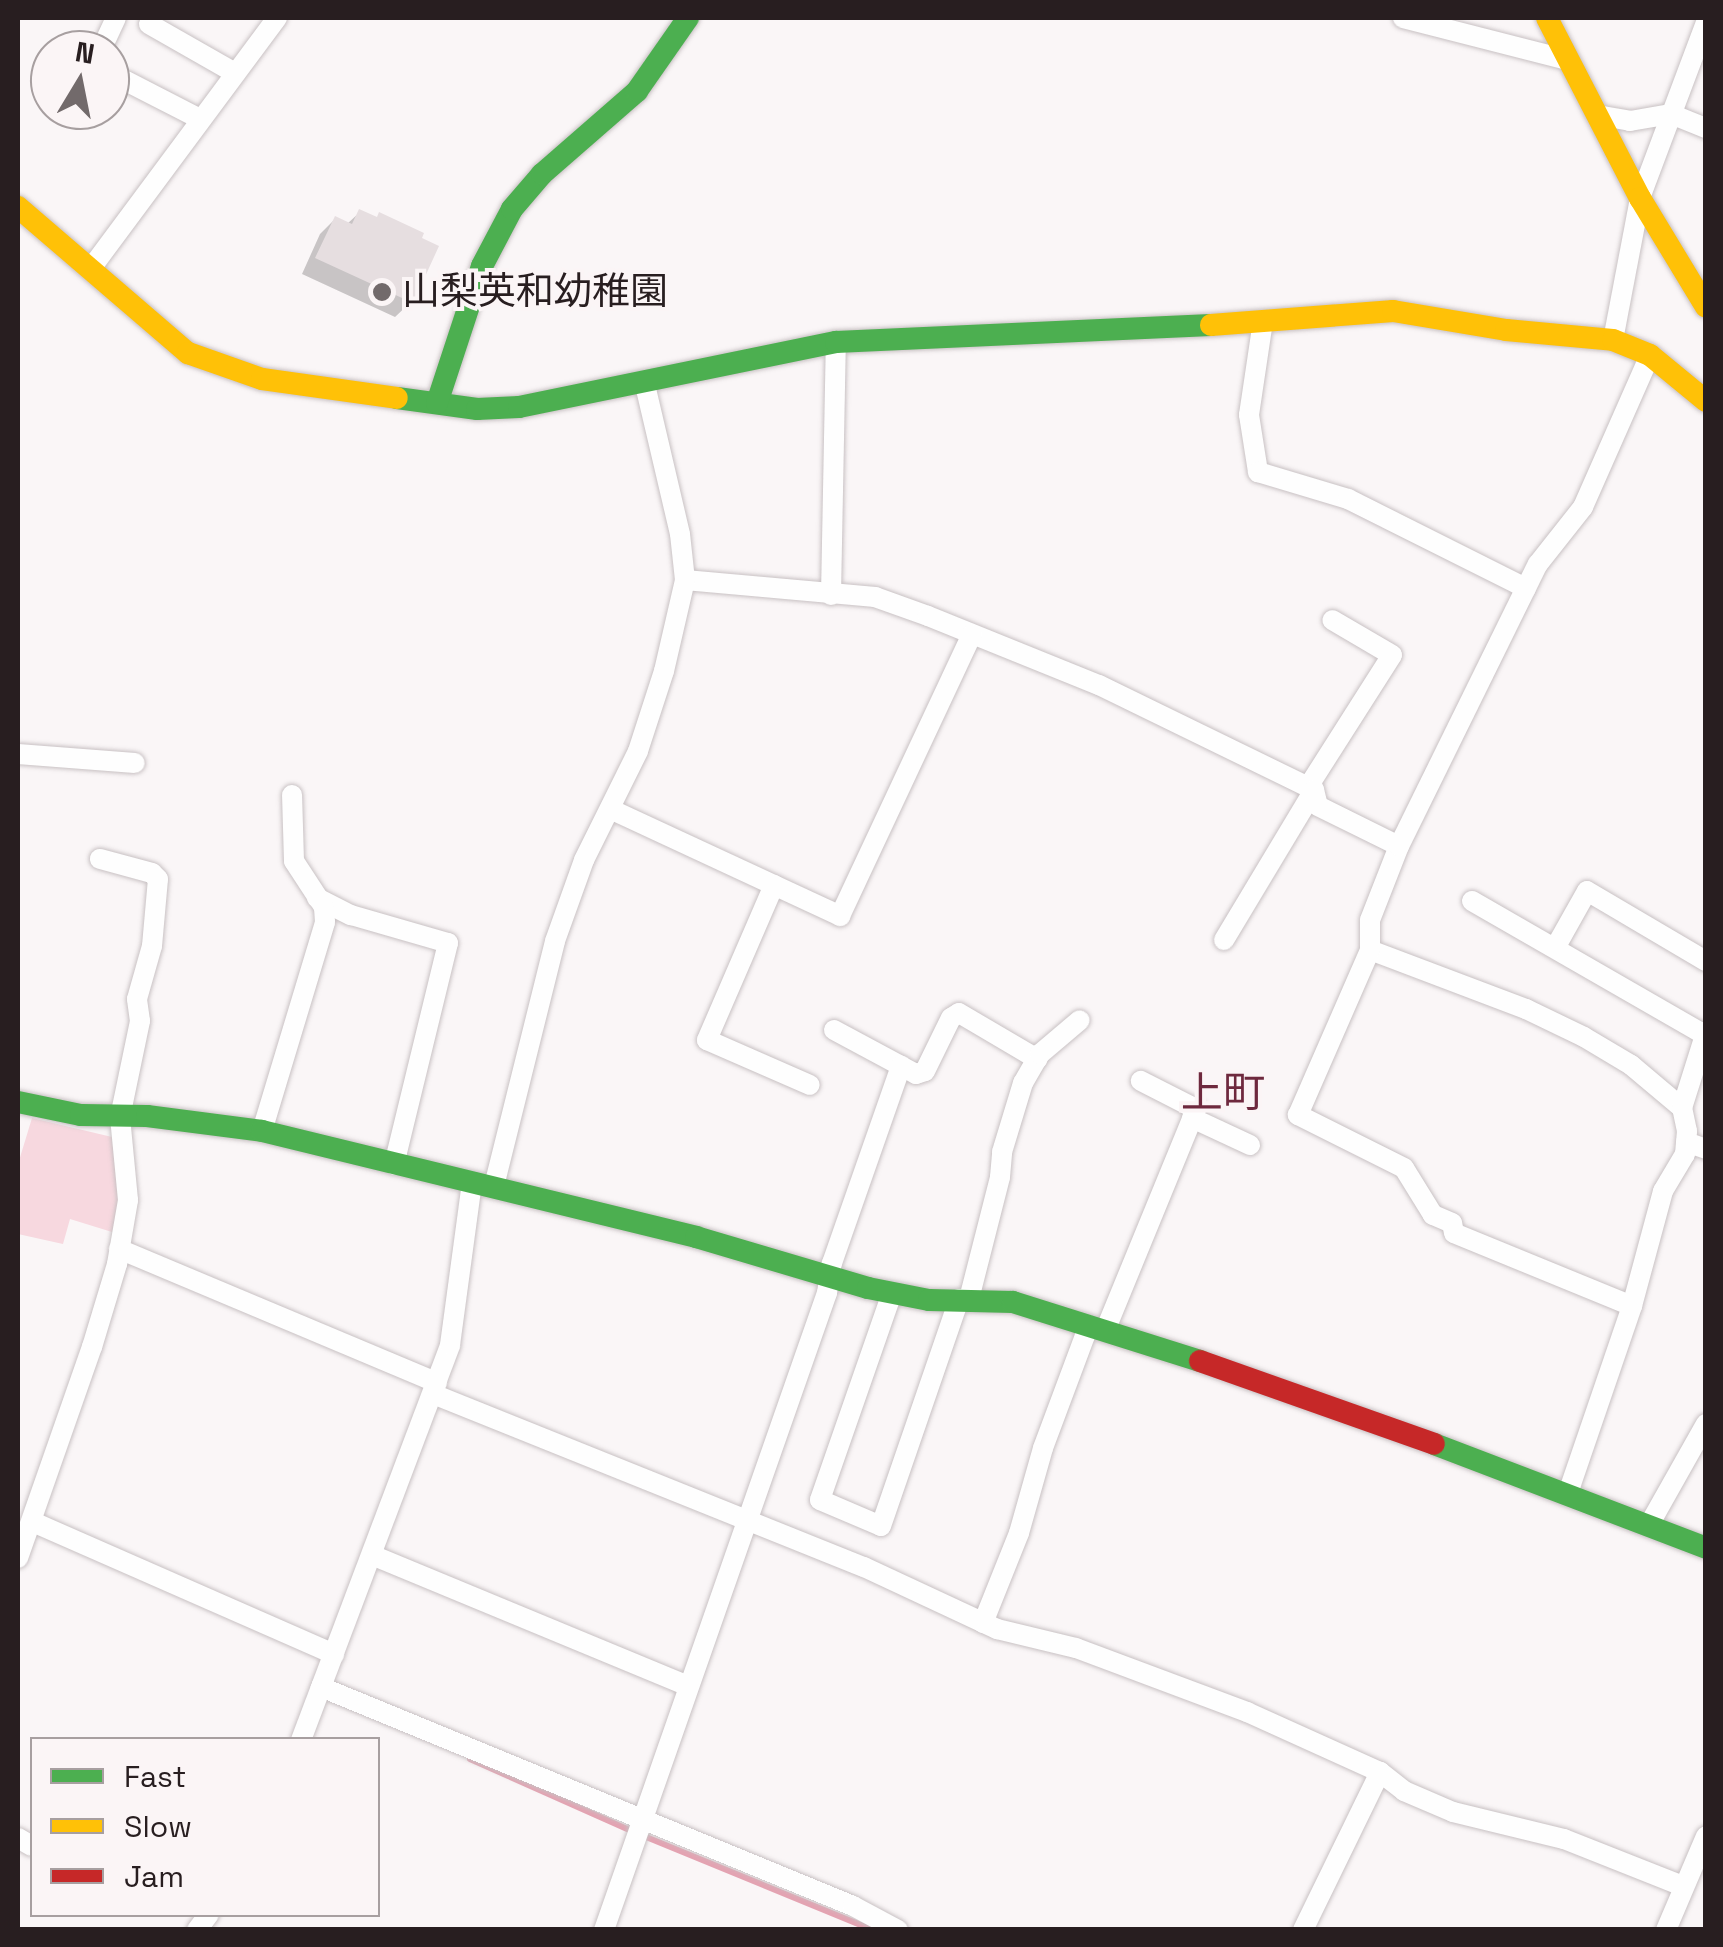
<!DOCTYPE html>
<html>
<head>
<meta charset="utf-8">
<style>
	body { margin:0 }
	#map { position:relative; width:1723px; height:1947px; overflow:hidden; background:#faf6f7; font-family:"Space Grotesk","Noto Sans JP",sans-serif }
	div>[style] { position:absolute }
	.green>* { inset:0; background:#f7d8df }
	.shadow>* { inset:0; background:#0003 }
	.stream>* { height:6px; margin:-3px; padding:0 3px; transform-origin:3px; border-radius:3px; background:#e4a3b2 }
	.building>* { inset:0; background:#e6dee0 }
	.roads { filter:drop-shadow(0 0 2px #c8c1c3) drop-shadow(0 0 2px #c8c1c3) }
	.street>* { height:20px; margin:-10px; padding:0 10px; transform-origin:10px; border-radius:10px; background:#fefefe }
	.fast>* { height:22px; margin:-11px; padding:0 11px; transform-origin:11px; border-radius:11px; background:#4caf50 }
	.slow>* { height:22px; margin:-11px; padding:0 11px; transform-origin:11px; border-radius:11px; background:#ffc107 }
	.jam>* { height:22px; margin:-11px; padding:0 11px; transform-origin:11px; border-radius:11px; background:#c62828 }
	.dots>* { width:28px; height:28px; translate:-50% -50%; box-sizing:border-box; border:5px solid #fbf5f6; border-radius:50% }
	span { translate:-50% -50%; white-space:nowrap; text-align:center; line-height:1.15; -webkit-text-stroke:8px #fbf5f6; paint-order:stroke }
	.poi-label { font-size:38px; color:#281e20 }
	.left { translate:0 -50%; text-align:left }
	.quarter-label { font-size:42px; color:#6e293e }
	.frame { position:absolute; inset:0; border:20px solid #281e20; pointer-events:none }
	.legend { position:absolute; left:30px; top:1737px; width:350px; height:180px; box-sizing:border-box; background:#fbf5f6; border:2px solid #a79fa0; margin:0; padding:12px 18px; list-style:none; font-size:30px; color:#281e20 }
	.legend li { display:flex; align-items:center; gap:20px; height:50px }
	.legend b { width:50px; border:2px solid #a79fa0 }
	.north { position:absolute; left:30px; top:30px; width:100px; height:100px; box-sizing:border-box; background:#fbf5f6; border:2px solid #a79fa0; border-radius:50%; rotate:10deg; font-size:28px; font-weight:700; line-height:40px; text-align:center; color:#281e20 }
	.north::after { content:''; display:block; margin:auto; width:35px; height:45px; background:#726a6b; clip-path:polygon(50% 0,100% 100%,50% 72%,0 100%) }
</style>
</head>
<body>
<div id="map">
	<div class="green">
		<div style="clip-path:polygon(32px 1118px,112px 1137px,119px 1207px,112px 1232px,70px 1219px,63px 1244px,18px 1234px,18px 1164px)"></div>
	</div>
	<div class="shadow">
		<div style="clip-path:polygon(360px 212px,411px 302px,395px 317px,302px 274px,320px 234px,335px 219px,347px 224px)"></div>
	</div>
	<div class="stream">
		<div style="left:470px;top:1759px;width:180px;rotate:24deg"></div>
		<div style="left:634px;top:1832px;width:258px;rotate:22.3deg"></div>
	</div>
	<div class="building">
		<div style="clip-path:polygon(359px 209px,377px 217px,379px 212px,424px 233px,422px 238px,439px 246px,413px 303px,315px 258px,335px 216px,352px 224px)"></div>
	</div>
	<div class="roads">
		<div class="street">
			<div style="left:1403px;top:18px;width:170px;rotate:14.3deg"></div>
			<div style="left:149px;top:24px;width:99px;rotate:29.7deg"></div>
			<div style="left:101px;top:50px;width:35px;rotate:-65deg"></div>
			<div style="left:126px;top:81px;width:83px;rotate:27.2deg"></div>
			<div style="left:1597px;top:115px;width:34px;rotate:10deg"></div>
			<div style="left:1630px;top:121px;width:42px;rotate:-9.7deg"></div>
			<div style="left:1671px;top:114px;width:38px;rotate:22deg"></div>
			<div style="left:92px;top:267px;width:310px;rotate:-53.4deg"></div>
			<div style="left:1263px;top:321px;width:95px;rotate:98.5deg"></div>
			<div style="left:1249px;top:415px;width:58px;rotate:81deg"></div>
			<div style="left:1258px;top:472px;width:94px;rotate:16.7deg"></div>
			<div style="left:1348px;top:499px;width:199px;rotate:26.6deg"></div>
			<div style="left:1613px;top:340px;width:145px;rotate:-79.2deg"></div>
			<div style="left:1640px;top:198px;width:188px;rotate:-69.4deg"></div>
			<div style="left:685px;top:580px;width:191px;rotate:5.1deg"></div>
			<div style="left:875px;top:597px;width:56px;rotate:19.7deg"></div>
			<div style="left:928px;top:616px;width:184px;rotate:22deg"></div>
			<div style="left:1099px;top:685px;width:239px;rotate:26deg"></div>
			<div style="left:1314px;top:790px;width:16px;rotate:76deg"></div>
			<div style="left:1318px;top:806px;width:90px;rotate:26.3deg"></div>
			<div style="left:831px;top:595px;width:253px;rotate:-88.9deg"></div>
			<div style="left:18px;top:754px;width:117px;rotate:4.4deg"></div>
			<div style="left:1308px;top:787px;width:156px;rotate:-57.5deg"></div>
			<div style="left:1392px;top:655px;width:69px;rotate:-149.7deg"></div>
			<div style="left:610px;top:809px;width:254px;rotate:24.9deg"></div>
			<div style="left:840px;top:916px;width:311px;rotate:-64.9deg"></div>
			<div style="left:774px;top:885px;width:169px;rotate:113.4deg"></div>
			<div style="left:707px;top:1040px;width:112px;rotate:23.6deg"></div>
			<div style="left:317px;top:898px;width:38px;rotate:27deg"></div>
			<div style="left:351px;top:915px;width:101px;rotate:16.1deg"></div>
			<div style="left:448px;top:943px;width:228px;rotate:103.7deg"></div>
			<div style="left:1472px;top:901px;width:269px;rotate:29.9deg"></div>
			<div style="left:1224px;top:940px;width:175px;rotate:-59deg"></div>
			<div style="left:1555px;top:948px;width:65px;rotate:-60.7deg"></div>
			<div style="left:1587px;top:891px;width:138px;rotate:30.5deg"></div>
			<div style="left:1370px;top:950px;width:167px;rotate:20.7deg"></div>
			<div style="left:1526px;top:1009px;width:64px;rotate:25.8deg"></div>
			<div style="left:1584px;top:1037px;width:55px;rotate:30.8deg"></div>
			<div style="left:1631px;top:1065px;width:67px;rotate:40.1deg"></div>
			<div style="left:834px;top:1030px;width:93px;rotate:28.2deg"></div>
			<div style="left:916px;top:1074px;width:9px;rotate:-18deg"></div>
			<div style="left:925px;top:1071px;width:59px;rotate:-63.9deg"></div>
			<div style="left:951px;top:1018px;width:9px;rotate:-32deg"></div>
			<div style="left:959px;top:1013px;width:91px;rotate:30.5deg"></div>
			<div style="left:1192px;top:1118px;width:64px;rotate:25deg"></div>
			<div style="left:262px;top:1131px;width:218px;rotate:-73.2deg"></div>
			<div style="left:325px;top:922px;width:15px;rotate:-94deg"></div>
			<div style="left:324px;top:907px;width:55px;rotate:-123.1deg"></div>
			<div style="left:294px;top:861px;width:66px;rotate:-91.7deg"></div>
			<div style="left:1686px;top:1142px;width:21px;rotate:19deg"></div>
			<div style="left:494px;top:1186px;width:252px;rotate:-76deg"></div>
			<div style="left:555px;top:941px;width:86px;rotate:-70.3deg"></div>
			<div style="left:584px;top:860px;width:122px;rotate:-63.6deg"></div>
			<div style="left:638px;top:751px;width:84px;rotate:-72deg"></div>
			<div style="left:664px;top:671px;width:93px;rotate:-77deg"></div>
			<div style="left:685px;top:580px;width:46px;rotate:-96.2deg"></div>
			<div style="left:680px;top:534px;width:157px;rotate:-103.2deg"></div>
			<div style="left:119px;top:1249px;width:345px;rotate:22.8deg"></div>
			<div style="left:892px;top:1293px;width:219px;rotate:109.2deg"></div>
			<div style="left:820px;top:1500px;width:66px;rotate:23.1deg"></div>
			<div style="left:881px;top:1526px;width:240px;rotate:-71deg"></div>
			<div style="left:969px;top:1299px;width:126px;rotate:-75.7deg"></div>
			<div style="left:1000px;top:1177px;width:25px;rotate:-85deg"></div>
			<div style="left:1002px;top:1152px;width:72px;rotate:-73.1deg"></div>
			<div style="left:1023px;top:1083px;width:34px;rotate:-60deg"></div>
			<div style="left:1040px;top:1054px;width:52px;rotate:-40.4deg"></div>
			<div style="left:1632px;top:1306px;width:192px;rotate:-157.7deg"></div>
			<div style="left:1454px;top:1233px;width:10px;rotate:-101deg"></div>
			<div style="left:1452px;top:1223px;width:21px;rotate:-157deg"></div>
			<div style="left:1433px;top:1215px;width:55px;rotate:-121.7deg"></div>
			<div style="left:1404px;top:1168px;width:119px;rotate:-153.4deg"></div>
			<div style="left:1298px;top:1115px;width:180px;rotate:-66.4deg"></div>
			<div style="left:1370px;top:950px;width:30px;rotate:-90deg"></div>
			<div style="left:1370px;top:920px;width:79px;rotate:-68.6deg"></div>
			<div style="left:1399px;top:846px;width:314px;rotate:-63.8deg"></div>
			<div style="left:1538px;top:564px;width:73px;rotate:-51.7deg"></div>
			<div style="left:1583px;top:507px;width:166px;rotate:-66.2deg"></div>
			<div style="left:1105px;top:1331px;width:240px;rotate:-67.7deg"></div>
			<div style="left:1196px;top:1109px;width:62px;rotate:-153deg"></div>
			<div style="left:433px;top:1394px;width:464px;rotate:21.9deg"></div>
			<div style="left:864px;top:1567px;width:147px;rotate:25deg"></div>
			<div style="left:997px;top:1629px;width:81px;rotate:13.5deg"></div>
			<div style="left:1076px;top:1648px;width:183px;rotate:20.5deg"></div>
			<div style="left:1247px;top:1712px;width:146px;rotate:24.3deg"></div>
			<div style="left:1380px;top:1772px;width:31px;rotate:38deg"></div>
			<div style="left:1404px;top:1791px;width:53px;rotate:23.2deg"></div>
			<div style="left:1453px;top:1812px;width:114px;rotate:13.7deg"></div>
			<div style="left:1564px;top:1839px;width:128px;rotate:21.6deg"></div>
			<div style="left:1568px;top:1493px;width:198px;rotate:-71.1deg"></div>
			<div style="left:1632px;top:1306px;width:119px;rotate:-74.9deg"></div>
			<div style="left:1663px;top:1191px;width:43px;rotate:-59.3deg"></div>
			<div style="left:1685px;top:1154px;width:23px;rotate:-85deg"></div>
			<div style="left:1687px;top:1131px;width:24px;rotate:-102deg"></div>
			<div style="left:1682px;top:1108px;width:80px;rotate:-72.5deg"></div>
			<div style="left:33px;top:1522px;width:329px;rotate:23.7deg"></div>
			<div style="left:1649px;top:1525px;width:116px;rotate:-60.6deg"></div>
			<div style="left:372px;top:1555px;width:342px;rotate:22.5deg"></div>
			<div style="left:18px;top:1558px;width:224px;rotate:-70.7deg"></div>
			<div style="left:92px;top:1347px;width:87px;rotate:-73.2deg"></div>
			<div style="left:117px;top:1264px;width:65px;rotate:-80.2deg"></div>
			<div style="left:128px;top:1200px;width:83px;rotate:-95.5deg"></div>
			<div style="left:120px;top:1117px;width:98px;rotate:-78.2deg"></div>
			<div style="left:140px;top:1021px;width:22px;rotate:-98deg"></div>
			<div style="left:137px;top:999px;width:55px;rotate:-74.2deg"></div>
			<div style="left:152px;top:946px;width:67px;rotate:-84.9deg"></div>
			<div style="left:158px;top:879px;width:8px;rotate:-135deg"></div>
			<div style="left:152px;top:873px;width:54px;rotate:-164.9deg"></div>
			<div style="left:983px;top:1623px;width:97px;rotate:-68.2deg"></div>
			<div style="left:1019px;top:1533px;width:88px;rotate:-74.2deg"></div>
			<div style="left:1043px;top:1448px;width:131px;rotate:-69.5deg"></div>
			<div style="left:321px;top:1687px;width:575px;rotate:22.37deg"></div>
			<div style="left:853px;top:1906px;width:51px;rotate:28.1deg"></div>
			<div style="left:301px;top:1740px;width:422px;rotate:-69.3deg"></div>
			<div style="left:450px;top:1345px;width:164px;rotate:-82.3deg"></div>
			<div style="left:18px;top:1838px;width:16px;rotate:30deg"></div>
			<div style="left:197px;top:1930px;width:20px;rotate:-53deg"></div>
			<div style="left:604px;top:1930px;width:675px;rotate:-70.71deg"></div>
			<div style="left:827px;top:1293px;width:30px;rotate:-81deg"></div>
			<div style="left:832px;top:1263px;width:209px;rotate:-70.7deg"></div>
			<div style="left:1303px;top:1930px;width:176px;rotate:-64deg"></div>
			<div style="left:1666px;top:1930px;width:102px;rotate:-66.9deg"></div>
		</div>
		<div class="fast">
			<div style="left:397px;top:398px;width:81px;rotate:7.8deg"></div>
			<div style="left:477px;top:409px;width:42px;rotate:-2.7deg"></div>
			<div style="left:519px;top:407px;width:324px;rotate:-11.6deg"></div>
			<div style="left:836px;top:342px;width:375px;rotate:-2.6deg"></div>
			<div style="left:437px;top:403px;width:144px;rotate:-71.8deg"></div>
			<div style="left:482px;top:266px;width:64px;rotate:-62.2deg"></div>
			<div style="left:512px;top:209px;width:46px;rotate:-49.4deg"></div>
			<div style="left:542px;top:174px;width:126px;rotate:-41.1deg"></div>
			<div style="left:637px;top:91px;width:89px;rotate:-55.1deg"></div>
			<div style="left:18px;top:1102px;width:64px;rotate:11.7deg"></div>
			<div style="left:81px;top:1115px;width:66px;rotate:0.9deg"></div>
			<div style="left:147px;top:1116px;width:116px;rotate:7.4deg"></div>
			<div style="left:262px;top:1131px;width:447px;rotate:13.7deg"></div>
			<div style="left:696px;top:1237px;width:179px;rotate:16.5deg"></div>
			<div style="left:868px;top:1288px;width:62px;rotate:11.1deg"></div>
			<div style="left:929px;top:1300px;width:84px;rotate:1.4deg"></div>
			<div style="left:1013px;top:1302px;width:196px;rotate:17.5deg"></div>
			<div style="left:1434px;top:1444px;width:291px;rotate:20.9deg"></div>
		</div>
		<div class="slow">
			<div style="left:1547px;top:18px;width:203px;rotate:62.7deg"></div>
			<div style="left:1640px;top:198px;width:127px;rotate:58.8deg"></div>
			<div style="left:18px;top:207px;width:224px;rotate:40.7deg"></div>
			<div style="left:188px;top:353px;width:78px;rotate:19.4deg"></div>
			<div style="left:262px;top:379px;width:136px;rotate:8deg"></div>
			<div style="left:1211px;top:325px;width:183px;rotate:-4.4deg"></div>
			<div style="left:1393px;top:311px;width:115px;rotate:9.5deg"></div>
			<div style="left:1506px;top:330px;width:107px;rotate:5.3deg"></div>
			<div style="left:1613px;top:340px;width:40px;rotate:22deg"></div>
			<div style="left:1650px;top:355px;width:72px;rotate:39.4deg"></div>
		</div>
		<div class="jam">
			<div style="left:1200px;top:1361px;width:248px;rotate:19.5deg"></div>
		</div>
	</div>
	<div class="dots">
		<div style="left:382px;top:292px;background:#726a6b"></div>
	</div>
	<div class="poi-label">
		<span class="left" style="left:402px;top:292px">山梨英和幼稚園</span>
	</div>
	<div class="quarter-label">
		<span style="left:1223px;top:1093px">上町</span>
	</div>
	<div class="frame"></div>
	<ul class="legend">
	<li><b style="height:12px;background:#4caf50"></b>Fast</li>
	<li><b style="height:12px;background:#ffc107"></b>Slow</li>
	<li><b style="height:12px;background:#c62828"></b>Jam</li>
	</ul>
	<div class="north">N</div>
</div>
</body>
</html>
